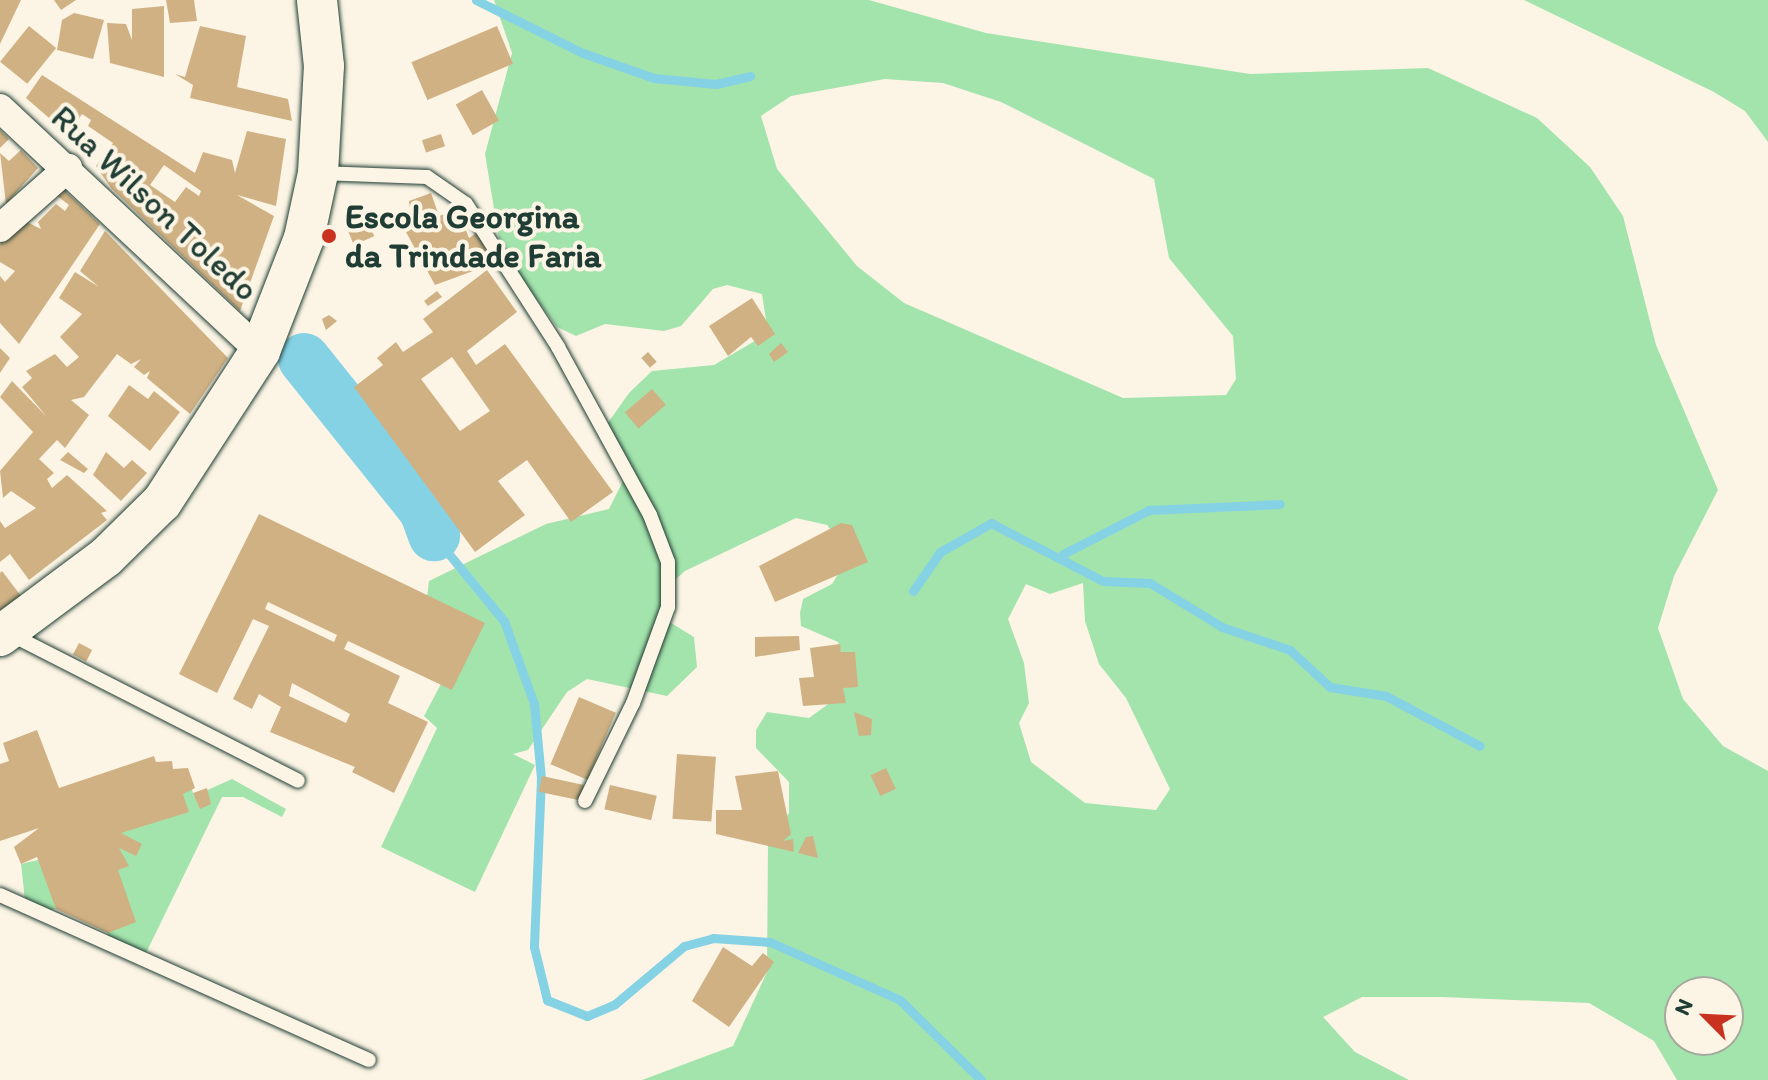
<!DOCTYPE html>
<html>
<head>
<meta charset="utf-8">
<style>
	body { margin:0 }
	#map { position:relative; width:1768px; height:1080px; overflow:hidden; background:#fcf5e5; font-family:Itim,sans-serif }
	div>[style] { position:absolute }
	.green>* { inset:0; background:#a3e3ac }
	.stream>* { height:9px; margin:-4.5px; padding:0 4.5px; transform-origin:4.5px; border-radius:4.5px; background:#86d2e5 }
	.river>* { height:52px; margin:-26px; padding:0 26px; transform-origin:26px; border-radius:26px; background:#86d2e5 }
	.building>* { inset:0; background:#d0b184; transform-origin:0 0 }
	.roads { filter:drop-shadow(0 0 2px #1f3d34) drop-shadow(0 0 2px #1f3d34) }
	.service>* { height:14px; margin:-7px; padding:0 7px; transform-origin:7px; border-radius:7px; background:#fcf5e5 }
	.minor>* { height:28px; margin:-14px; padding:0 14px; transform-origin:14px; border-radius:14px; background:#fcf5e5 }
	.secondary>* { height:40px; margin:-20px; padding:0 20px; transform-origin:20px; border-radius:20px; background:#fcf5e5 }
	.dots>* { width:22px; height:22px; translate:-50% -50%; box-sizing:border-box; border:4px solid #fcf5e5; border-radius:50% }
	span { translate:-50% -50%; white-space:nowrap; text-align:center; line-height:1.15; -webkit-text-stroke:8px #fcf5e5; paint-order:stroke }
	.street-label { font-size:34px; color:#1f3d34 }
	.poi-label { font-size:34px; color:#1f3d34; font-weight:700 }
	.left { translate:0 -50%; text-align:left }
	.north { position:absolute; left:1664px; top:976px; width:80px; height:80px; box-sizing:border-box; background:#fcf5e5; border:2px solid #a4ab9e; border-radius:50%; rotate:294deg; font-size:22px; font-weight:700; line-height:32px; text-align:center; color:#1f3d34 }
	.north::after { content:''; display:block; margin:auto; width:28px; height:36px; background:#c8321e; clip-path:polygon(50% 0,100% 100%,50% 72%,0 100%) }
</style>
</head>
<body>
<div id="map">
	<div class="green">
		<div style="clip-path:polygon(evenodd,494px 0,869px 0,986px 33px,1250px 74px,1428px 68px,1537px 118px,1590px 167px,1623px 216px,1656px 345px,1718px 490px,1674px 576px,1658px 628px,1683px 699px,1723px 746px,1768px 771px,1768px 1080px,1677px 1080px,1654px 1041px,1589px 1003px,1442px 997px,1362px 997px,1323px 1017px,1355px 1052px,1409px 1080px,642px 1080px,733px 1046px,767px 972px,768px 844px,789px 813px,789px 782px,756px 748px,756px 730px,767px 712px,809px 718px,842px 694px,847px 668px,838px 642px,801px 626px,800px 613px,803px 599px,832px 584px,851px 553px,827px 525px,796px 518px,685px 571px,669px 585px,663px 618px,694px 637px,697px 667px,667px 696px,587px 679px,567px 692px,528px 750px,513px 754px,535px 765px,475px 892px,381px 847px,437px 728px,424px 716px,451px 665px,427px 597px,429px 581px,546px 524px,609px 509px,628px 471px,605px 427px,629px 393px,652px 371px,714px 365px,760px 338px,766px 320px,762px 294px,727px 285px,713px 289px,681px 326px,664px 331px,605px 324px,576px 336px,557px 327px,501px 251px,485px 154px,512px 53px,494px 0,885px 79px,943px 83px,1001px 102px,1154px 179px,1169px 258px,1233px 336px,1236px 379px,1226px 395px,1123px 398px,904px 303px,857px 266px,777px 169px,761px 116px,791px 96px,885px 79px,494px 0,1083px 583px,1085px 621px,1099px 664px,1126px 698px,1170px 789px,1156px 810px,1085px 803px,1031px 762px,1019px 723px,1029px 703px,1024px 663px,1008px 619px,1026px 584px,1050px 594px,1083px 583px,494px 0,1680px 992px,1728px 992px,1728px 1040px,1680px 1040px,1680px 992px)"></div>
		<div style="clip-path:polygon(1524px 0,1768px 0,1768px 142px,1745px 111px,1714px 92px)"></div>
		<div style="clip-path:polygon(232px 779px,286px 809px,282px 817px,243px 797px,222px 797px,145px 955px,109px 941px,90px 831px,190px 783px,194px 796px)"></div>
		<div style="clip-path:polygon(42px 859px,56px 909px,44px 911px,25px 900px,21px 864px)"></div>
	</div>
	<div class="stream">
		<div style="left:476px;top:0;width:119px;rotate:26.4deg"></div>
		<div style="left:583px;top:53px;width:75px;rotate:19.4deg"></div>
		<div style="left:654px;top:78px;width:62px;rotate:5.5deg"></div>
		<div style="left:716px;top:84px;width:35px;rotate:-13deg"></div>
		<div style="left:444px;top:548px;width:94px;rotate:50.6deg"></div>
		<div style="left:504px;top:621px;width:88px;rotate:70.1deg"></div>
		<div style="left:534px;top:704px;width:74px;rotate:84.6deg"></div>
		<div style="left:541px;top:778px;width:169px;rotate:92.4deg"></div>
		<div style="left:534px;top:947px;width:55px;rotate:76.2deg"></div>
		<div style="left:547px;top:1000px;width:43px;rotate:21.8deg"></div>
		<div style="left:587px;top:1016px;width:30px;rotate:-23deg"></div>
		<div style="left:615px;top:1004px;width:90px;rotate:-40deg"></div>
		<div style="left:684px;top:946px;width:30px;rotate:-15deg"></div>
		<div style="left:713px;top:938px;width:57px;rotate:4deg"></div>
		<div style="left:770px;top:942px;width:142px;rotate:24deg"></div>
		<div style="left:900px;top:1000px;width:114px;rotate:44.6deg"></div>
		<div style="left:1063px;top:554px;width:97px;rotate:-27.1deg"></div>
		<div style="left:1149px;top:510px;width:131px;rotate:-2.6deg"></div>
		<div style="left:913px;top:591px;width:47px;rotate:-55.3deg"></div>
		<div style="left:940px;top:552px;width:59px;rotate:-29.6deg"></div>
		<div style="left:991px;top:523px;width:126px;rotate:27.4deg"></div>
		<div style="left:1103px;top:581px;width:47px;rotate:2.4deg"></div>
		<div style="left:1150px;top:583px;width:84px;rotate:31.4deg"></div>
		<div style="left:1222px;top:627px;width:72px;rotate:18.7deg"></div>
		<div style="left:1290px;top:650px;width:54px;rotate:42.8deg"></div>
		<div style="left:1330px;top:687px;width:57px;rotate:9.1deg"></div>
		<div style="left:1386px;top:696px;width:106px;rotate:28deg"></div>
	</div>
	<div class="river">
		<div style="left:304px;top:359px;width:193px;rotate:51.3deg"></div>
		<div style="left:425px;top:510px;width:27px;rotate:70deg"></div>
	</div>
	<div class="building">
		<div style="clip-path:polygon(0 0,21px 0,0 44px)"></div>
		<div style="clip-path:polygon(54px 0,76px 0,61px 10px)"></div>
		<div style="clip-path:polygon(166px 0,194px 0,197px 21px,170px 23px)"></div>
		<div style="clip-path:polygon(164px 6px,164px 77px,110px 63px,107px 23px,126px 24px,132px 40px,132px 9px)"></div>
		<div style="clip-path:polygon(74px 13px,104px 20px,93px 59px,57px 50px,62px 20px)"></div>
		<div style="left:29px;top:26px;width:35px;height:46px;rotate:39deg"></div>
		<div style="clip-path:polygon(200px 26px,246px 36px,237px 87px,288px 99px,292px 121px,190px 98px,193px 85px,175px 74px,185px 77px)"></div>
		<div style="left:497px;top:26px;width:41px;height:93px;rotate:67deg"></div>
		<div style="clip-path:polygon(evenodd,42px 75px,195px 173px,203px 152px,232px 160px,235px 173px,247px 131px,286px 139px,276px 206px,237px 195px,274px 216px,240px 311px,111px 188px,96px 166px,113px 143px,88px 126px,91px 120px,82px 114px,71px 131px,96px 140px,86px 150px,26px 98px,42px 75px,164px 165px,201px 191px,199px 196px,186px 187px,175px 202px,150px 185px,164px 165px)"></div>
		<div style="left:482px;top:90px;width:35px;height:30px;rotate:61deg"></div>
		<div style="clip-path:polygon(0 130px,9px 139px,0 148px)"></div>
		<div style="left:441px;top:134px;width:13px;height:20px;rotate:72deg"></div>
		<div style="clip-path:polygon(21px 150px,38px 168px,6px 204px,0 153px,9px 161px)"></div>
		<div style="clip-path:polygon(60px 186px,100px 224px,19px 344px,0 323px,0 276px,5px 282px,15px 271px,0 262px,0 244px,19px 218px,41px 229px,38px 222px,56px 204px,65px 211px,69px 205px,52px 192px)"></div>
		<div style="clip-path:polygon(431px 193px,439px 216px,458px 210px,469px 238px,478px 232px,492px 264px,435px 285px,406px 232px,412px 228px,409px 201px)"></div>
		<div style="left:366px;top:217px;width:21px;height:22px;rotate:67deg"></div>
		<div style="clip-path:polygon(105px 231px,228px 358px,190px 414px,147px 378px,150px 371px,144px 375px,134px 367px,141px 359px,131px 364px,117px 354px,84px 397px,71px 400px,89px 415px,65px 448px,57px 440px,39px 459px,54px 473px,47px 479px,52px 488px,67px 475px,107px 511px,101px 513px,107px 520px,29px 580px,10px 554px,0 562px,0 521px,5px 528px,36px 508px,11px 491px,3px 498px,0 471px,33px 432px,0 397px,12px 381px,47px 417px,22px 387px,32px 378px,26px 371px,55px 354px,67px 367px,79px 357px,60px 337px,82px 314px,59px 298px,75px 272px,99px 287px,80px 271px)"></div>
		<div style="clip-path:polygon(evenodd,487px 270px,517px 312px,467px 351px,476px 365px,505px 344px,613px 492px,571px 522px,527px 460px,498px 481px,525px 515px,475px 552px,354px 387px,383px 365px,377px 358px,396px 342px,403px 352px,433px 332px,423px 319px,487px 270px,452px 357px,490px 411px,460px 431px,421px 379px,452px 357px)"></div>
		<div style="clip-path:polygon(437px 291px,442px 297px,428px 306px,424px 301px)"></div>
		<div style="clip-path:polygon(752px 298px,775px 334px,758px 346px,751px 337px,728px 356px,709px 326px)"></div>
		<div style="clip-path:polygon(329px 315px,337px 321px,326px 330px,322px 319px)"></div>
		<div style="clip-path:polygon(781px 343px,788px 352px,774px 362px,769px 354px)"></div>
		<div style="clip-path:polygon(0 348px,10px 358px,0 373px)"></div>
		<div style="left:648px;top:352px;width:13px;height:9px;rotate:48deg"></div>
		<div style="clip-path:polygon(129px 385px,148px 399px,154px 391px,180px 412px,150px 451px,108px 416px)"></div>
		<div style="left:652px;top:389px;width:21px;height:36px;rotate:49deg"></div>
		<div style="clip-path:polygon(68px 452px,88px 469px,84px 473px,60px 460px)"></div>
		<div style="clip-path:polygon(106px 452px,124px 468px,132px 460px,147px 473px,121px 501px,93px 475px)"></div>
		<div style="clip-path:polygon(evenodd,259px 514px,485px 623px,452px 690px,348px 641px,344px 649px,400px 676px,388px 703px,428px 722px,394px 793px,352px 772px,355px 767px,270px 732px,281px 707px,259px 694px,252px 709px,233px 699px,269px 626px,253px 619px,217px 693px,179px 674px,259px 514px,268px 602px,337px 635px,334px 642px,265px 609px,268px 602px,259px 514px,292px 683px,350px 714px,346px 723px,289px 696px,292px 683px)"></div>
		<div style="clip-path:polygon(841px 523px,852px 525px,868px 562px,775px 602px,759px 566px)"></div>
		<div style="clip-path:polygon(2px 571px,21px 596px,0 610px,0 573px)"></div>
		<div style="clip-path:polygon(799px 636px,800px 650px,755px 657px,755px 637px)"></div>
		<div style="left:79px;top:643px;width:15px;height:13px;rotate:28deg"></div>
		<div style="clip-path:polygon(840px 644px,841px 652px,855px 652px,858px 687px,843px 688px,846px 703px,803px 706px,799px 678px,814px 677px,810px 648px)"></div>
		<div style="left:579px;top:697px;width:40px;height:73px;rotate:23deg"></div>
		<div style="clip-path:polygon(854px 712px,872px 719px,871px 735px,859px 736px)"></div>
		<div style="clip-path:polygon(37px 730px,59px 788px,154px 756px,156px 762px,172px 761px,173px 769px,188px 768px,195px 788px,183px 794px,189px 812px,121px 833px,142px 844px,136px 856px,119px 848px,129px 866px,118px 870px,136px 922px,108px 933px,56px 909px,37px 857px,21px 864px,14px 847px,39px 828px,0 841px,0 764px,9px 761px,3px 743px)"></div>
		<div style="left:677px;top:754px;width:39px;height:65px;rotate:4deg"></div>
		<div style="left:886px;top:768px;width:23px;height:17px;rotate:65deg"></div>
		<div style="clip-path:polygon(778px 771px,791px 834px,783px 841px,793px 839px,794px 852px,716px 834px,716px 810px,742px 810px,735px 776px)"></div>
		<div style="left:542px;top:776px;width:43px;height:16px;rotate:12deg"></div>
		<div style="left:610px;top:785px;width:48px;height:25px;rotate:13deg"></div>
		<div style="clip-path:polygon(207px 788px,211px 804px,200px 809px,193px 793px)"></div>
		<div style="clip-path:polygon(813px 836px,818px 858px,798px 853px,806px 837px)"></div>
		<div style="clip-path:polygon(723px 947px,752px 966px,763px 953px,774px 962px,729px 1027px,692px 1001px)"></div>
	</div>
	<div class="roads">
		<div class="service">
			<div style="left:320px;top:173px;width:107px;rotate:2.1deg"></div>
			<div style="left:427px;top:177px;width:47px;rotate:34.7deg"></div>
			<div style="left:466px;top:204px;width:170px;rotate:57.2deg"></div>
			<div style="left:558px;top:347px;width:192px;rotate:61.3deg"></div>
			<div style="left:650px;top:515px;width:50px;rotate:69deg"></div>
			<div style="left:668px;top:562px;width:45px;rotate:90deg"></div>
			<div style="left:668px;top:607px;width:102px;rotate:110deg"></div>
			<div style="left:633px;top:703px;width:109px;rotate:116.1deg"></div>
			<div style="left:10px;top:634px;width:323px;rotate:27deg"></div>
			<div style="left:0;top:895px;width:404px;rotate:24.1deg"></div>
		</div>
		<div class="minor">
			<div style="left:0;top:108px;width:356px;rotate:43.1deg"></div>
			<div style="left:0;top:228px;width:91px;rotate:-41.4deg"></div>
		</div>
		<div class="secondary">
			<div style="left:0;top:636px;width:132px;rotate:-36.7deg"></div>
			<div style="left:106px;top:557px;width:78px;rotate:-44.5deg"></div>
			<div style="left:162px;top:502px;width:180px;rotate:-57deg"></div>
			<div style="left:260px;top:351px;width:121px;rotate:-68.7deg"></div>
			<div style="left:304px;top:238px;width:66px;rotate:-77.8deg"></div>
			<div style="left:318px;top:173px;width:107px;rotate:-86.8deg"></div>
			<div style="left:324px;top:66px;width:66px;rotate:-96.1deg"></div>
		</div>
	</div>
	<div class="dots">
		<div style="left:329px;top:236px;background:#c8321e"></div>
	</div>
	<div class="street-label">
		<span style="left:155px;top:203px;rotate:43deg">Rua Wilson Toledo</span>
	</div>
	<div class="poi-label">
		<span class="left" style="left:345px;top:236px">Escola Georgina<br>da Trindade Faria</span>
	</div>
	<div class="north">N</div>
</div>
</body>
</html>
